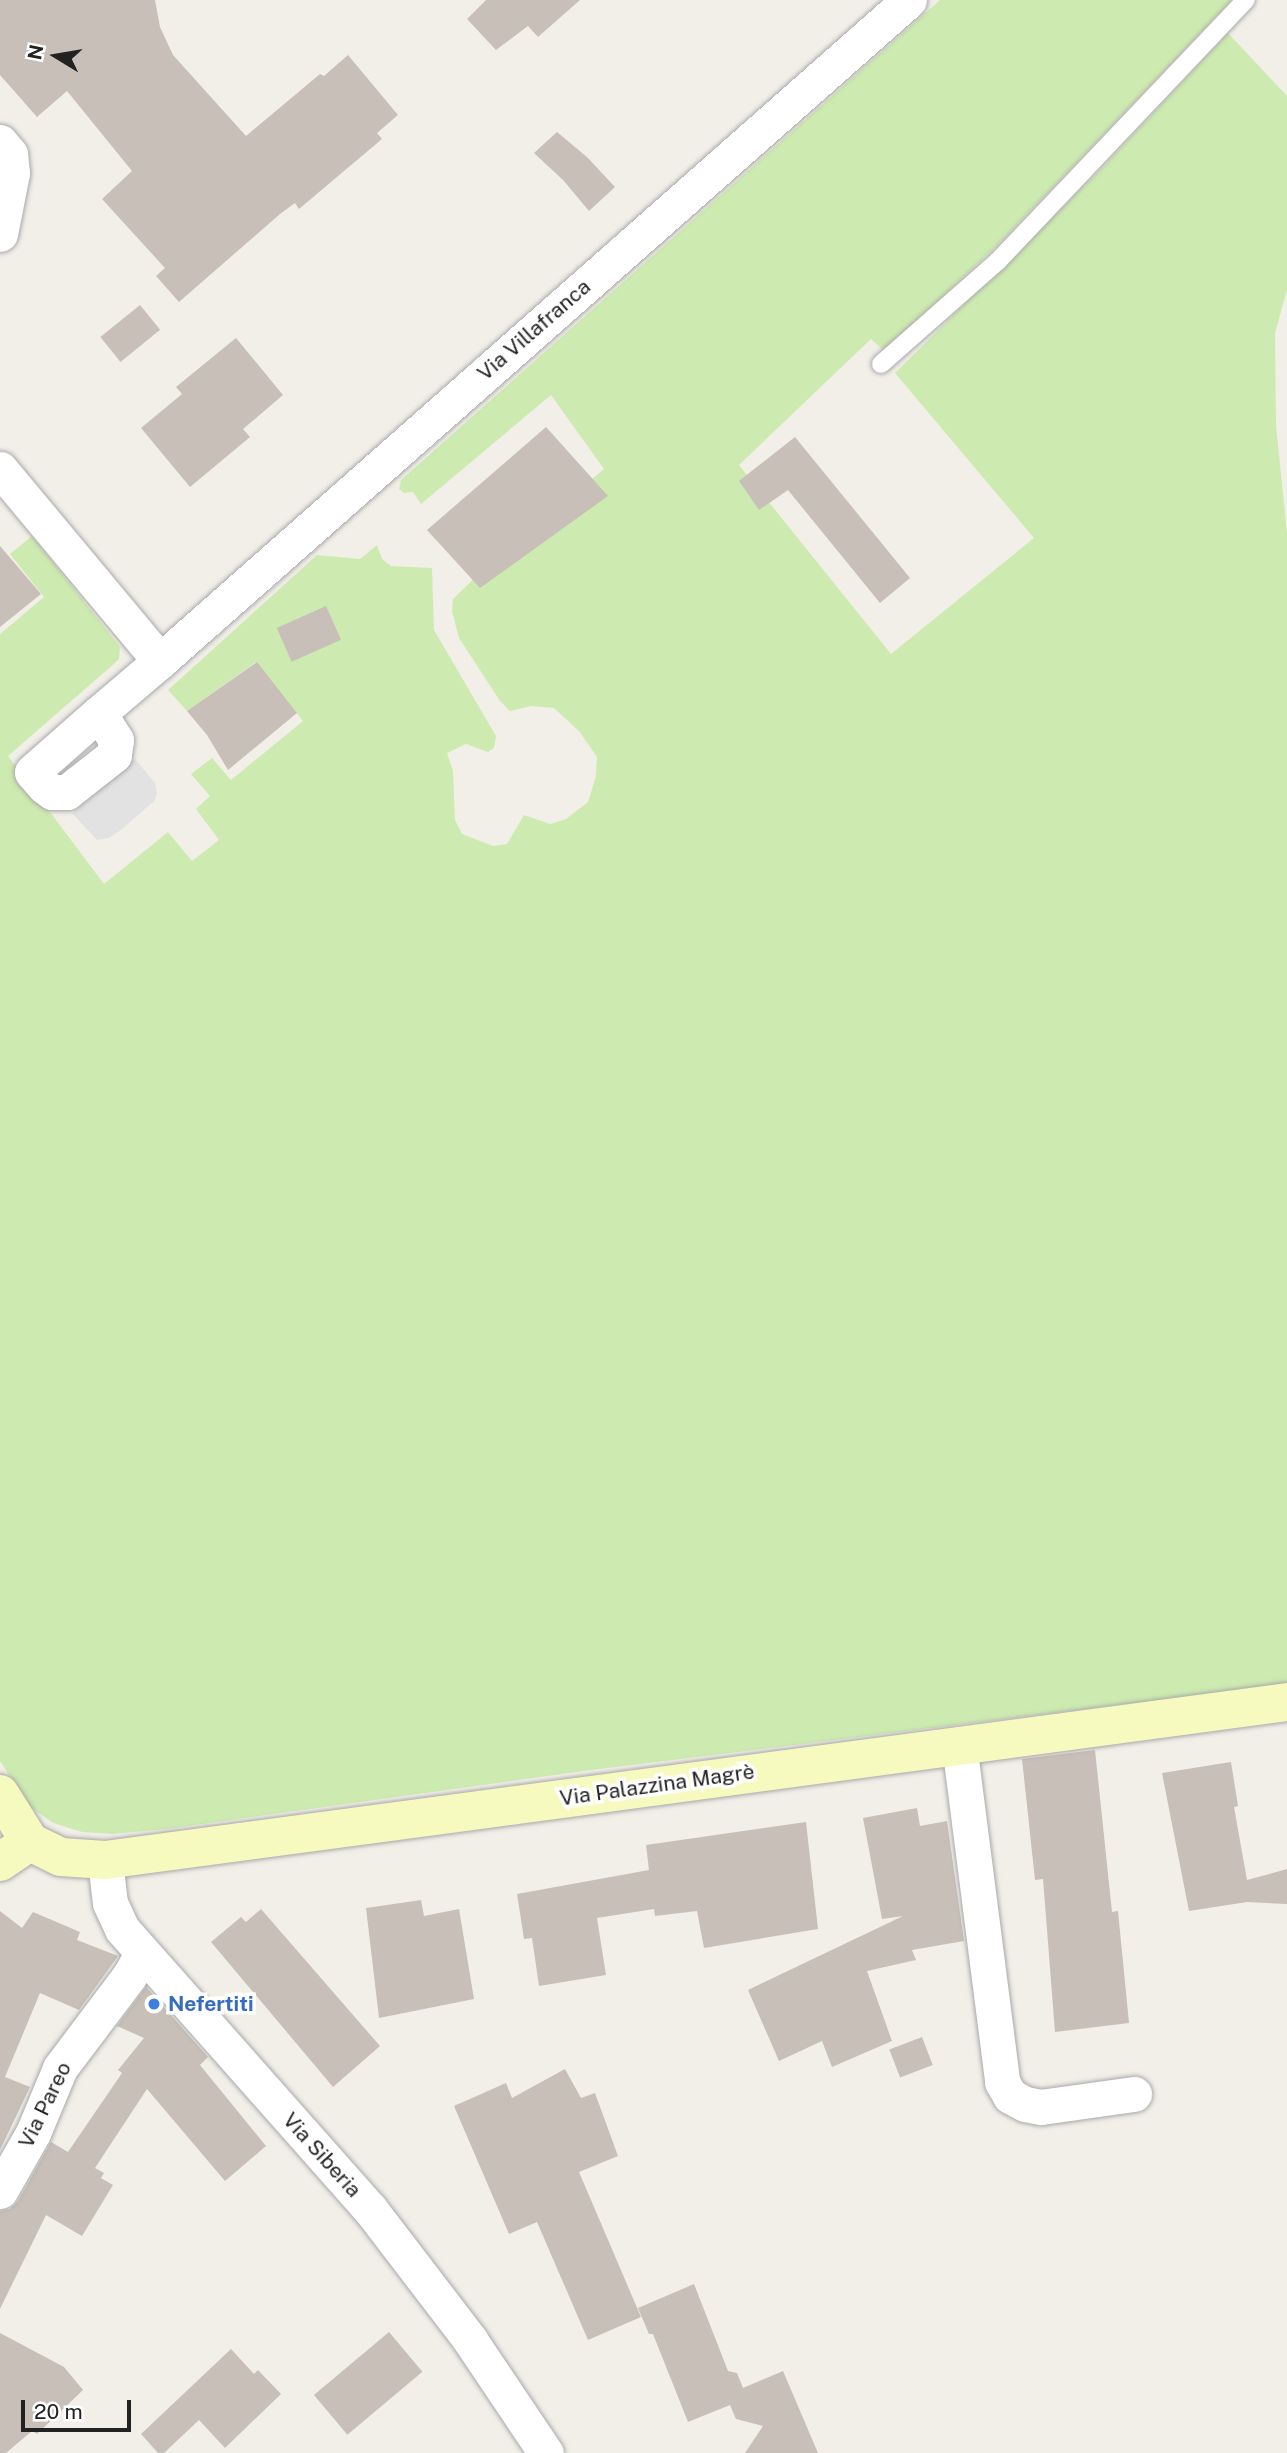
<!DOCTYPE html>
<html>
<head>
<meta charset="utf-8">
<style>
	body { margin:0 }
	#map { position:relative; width:1287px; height:2453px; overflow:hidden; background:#f2efe9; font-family:"Public Sans",sans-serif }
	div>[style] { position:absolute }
	.grass>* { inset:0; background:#cdebb0 }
	.parking>* { inset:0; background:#e2e2e2 }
	.building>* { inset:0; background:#c7bfb8; transform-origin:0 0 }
	.roads { filter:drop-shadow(0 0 2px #a9a9a9) drop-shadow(0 0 2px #a9a9a9) }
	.lane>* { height:18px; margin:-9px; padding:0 9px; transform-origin:9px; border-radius:9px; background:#fff }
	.street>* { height:35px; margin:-17.5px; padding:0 17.5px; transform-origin:17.5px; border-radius:17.5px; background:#fff }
	.secondary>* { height:38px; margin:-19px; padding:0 19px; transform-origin:19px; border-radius:19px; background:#f7fabf }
	.dots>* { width:19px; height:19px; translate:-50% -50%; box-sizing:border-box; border:4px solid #fff; border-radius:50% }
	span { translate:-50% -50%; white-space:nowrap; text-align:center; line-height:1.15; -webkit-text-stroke:7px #fff; paint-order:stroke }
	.street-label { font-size:21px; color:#222 }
	.shop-label { font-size:21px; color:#366cbe; font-weight:700 }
	.left { translate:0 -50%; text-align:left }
	.north { position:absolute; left:21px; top:21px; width:70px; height:70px; -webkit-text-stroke:5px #fff; paint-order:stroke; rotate:281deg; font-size:19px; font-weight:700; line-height:28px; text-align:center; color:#222 }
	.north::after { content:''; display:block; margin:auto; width:24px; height:32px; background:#222; clip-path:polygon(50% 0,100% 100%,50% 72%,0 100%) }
	.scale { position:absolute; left:21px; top:2400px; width:110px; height:32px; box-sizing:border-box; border:4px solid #222; border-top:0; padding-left:9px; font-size:21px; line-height:24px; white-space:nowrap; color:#222; -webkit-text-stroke:5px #fff; paint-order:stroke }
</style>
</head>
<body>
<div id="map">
	<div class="grass">
		<div style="clip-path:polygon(940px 0,1232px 0,997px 246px,889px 346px,882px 349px,871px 339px,739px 465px,891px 654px,1034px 538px,895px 373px,1101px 169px,1228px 33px,1287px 96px,1287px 290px,1275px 333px,1276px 425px,1287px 533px,1287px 1684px,583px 1771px,167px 1829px,112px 1834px,82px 1832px,53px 1823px,29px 1806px,0 1761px,0 634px,44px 597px,10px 554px,32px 536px,120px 647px,119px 659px,115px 663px,8px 756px,104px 884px,168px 832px,192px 861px,219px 840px,196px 809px,210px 796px,191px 774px,212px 758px,231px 780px,303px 721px,256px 662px,187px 711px,168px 690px,317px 555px,360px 559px,377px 545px,382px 559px,391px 566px,432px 568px,434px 630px,496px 736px,494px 748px,488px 752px,466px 744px,447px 753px,453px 771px,455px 820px,462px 834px,493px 846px,507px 844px,524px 815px,550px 824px,566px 819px,588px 802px,596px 776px,597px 757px,579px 731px,554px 708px,531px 706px,510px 711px,500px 701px,459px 638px,452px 611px,453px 599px,489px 564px,604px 469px,551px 395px,421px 504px,413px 492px,404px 493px,399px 489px,401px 480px)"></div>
	</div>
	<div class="parking">
		<div style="clip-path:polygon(135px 759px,155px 783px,157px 794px,154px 801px,121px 830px,109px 838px,97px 840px,72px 813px)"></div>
	</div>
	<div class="building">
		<div style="clip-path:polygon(0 0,155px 0,160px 27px,173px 55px,246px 136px,320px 74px,324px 76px,348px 55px,398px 115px,377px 133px,382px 139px,299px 209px,295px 203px,280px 214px,179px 302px,156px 276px,165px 268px,102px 199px,132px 171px,67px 91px,37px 117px,0 75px)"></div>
		<div style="clip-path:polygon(486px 0,580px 0,538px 37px,528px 26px,496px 50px,467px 19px)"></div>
		<div style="clip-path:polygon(557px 132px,587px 157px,615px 187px,589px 211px,563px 180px,534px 153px)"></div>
		<div style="left:140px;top:305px;width:32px;height:51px;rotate:51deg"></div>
		<div style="clip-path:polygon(236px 338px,283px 395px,243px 429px,250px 437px,190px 487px,141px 428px,182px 394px,176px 387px)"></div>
		<div style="clip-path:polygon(546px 427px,608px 496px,480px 588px,427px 530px)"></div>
		<div style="clip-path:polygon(795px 437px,910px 578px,880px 603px,788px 490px,759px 510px,739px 481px)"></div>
		<div style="clip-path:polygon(0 546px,41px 594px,0 627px)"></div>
		<div style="left:326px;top:606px;width:37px;height:54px;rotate:66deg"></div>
		<div style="clip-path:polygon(257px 662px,297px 713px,228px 770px,207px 735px,187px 711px)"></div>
		<div style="clip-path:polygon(1095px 1750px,1112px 1912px,1118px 1911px,1129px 2023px,1055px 2032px,1043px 1879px,1035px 1880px,1022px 1759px)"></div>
		<div style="clip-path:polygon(1231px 1762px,1238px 1806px,1234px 1807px,1247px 1880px,1287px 1869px,1287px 1904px,1247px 1902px,1189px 1911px,1162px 1773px)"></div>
		<div style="clip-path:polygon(917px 1808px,920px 1826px,947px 1821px,964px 1941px,912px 1950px,916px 1960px,867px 1971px,892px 2041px,832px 2067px,822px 2041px,779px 2061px,748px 1990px,903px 1916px,882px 1919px,863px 1818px)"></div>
		<div style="clip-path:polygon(806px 1822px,818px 1929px,704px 1948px,697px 1911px,655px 1916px,654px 1909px,597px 1918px,606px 1975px,539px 1986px,532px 1938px,524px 1939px,517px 1894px,649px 1870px,646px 1845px)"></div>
		<div style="clip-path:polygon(421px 1900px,424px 1916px,459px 1909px,474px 1999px,379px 2018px,366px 1908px)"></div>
		<div style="clip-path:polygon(261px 1909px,380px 2046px,333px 2087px,211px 1942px,241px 1917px,246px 1922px)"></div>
		<div style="clip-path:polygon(0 1911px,22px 1928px,33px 1912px,80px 1932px,77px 1940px,118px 1956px,79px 2010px,40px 1993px,5px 2077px,30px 2087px,0 2150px)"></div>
		<div style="clip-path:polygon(146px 1987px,208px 2057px,200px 2065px,266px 2146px,225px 2181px,147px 2089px,95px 2168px,104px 2173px,101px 2178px,113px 2185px,82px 2236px,46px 2215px,0 2309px,0 2211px,10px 2209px,18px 2201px,51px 2142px,68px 2152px,122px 2073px,118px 2070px,144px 2038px,117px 2026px)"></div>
		<div style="left:922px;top:2037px;width:30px;height:35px;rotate:69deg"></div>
		<div style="clip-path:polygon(565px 2069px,581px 2098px,595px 2093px,618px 2156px,579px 2172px,641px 2317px,588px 2340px,537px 2222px,509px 2234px,454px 2106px,506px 2083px,512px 2098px)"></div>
		<div style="clip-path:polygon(694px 2284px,728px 2371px,737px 2373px,743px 2388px,783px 2371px,818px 2453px,745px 2453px,763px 2426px,736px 2419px,730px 2405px,688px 2422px,653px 2334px,649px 2334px,638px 2308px)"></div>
		<div style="left:389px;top:2332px;width:52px;height:98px;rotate:50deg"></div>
		<div style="clip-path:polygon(0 2333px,64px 2367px,83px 2390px,37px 2434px,32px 2431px,6px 2453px,0 2453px)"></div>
		<div style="clip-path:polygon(231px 2349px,254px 2374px,258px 2370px,281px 2394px,225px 2448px,199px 2420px,164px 2453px,158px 2453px,141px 2434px)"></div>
	</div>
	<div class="roads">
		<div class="lane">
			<div style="left:881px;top:364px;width:156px;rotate:-41.4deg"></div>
			<div style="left:998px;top:261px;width:360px;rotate:-46.5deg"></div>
		</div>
		<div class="street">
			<div style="left:0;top:142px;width:16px;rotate:50deg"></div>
			<div style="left:10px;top:154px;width:19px;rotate:84deg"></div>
			<div style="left:12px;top:173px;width:62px;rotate:101.1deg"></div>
			<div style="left:0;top:469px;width:250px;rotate:50.2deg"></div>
			<div style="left:99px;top:713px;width:32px;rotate:58deg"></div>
			<div style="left:116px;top:740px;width:15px;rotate:98deg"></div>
			<div style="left:114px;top:755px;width:60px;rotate:141.8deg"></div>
			<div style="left:67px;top:792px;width:15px;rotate:180deg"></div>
			<div style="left:52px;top:792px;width:10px;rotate:-143deg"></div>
			<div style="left:44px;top:786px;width:18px;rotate:-131deg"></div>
			<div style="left:32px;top:772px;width:89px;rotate:-41.4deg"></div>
			<div style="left:99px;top:713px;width:80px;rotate:-40.4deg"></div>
			<div style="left:160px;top:661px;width:999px;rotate:-41.43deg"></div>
			<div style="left:959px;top:1744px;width:341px;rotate:82.7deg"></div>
			<div style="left:1002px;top:2082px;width:16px;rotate:60deg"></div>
			<div style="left:1010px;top:2096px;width:17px;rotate:28deg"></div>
			<div style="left:1025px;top:2104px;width:16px;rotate:11deg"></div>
			<div style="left:1041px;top:2107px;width:94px;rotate:-8deg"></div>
			<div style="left:105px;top:1860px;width:43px;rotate:83.4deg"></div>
			<div style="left:110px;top:1903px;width:29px;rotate:65deg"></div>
			<div style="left:122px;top:1929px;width:374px;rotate:48.5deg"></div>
			<div style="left:370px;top:2209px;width:165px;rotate:52.6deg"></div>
			<div style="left:470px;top:2340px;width:136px;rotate:56.1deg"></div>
			<div style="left:0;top:2191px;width:67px;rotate:-60.4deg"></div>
			<div style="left:33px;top:2133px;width:70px;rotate:-67.4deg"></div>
			<div style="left:60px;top:2068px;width:116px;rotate:-53deg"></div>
			<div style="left:130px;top:1975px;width:25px;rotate:-61deg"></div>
		</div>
		<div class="secondary">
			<div style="left:0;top:1794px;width:57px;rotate:58deg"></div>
			<div style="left:30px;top:1842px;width:34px;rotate:26deg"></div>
			<div style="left:61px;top:1857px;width:44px;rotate:3.9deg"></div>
			<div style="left:105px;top:1860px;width:1193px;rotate:-7.61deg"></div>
			<div style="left:0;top:1862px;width:36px;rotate:-34deg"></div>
		</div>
	</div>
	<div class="dots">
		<div style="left:154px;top:2004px;background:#3f7fe0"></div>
	</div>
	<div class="street-label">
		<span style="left:534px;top:330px;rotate:-41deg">Via Villafranca</span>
		<span style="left:657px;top:1785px;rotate:-8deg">Via Palazzina Magrè</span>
		<span style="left:45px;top:2105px;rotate:-64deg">Via Pareo</span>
		<span style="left:322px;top:2155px;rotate:48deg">Via Siberia</span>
	</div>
	<div class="shop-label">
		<span class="left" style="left:168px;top:2004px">Nefertiti</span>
	</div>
	<div class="north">N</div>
	<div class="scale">20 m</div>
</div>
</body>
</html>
